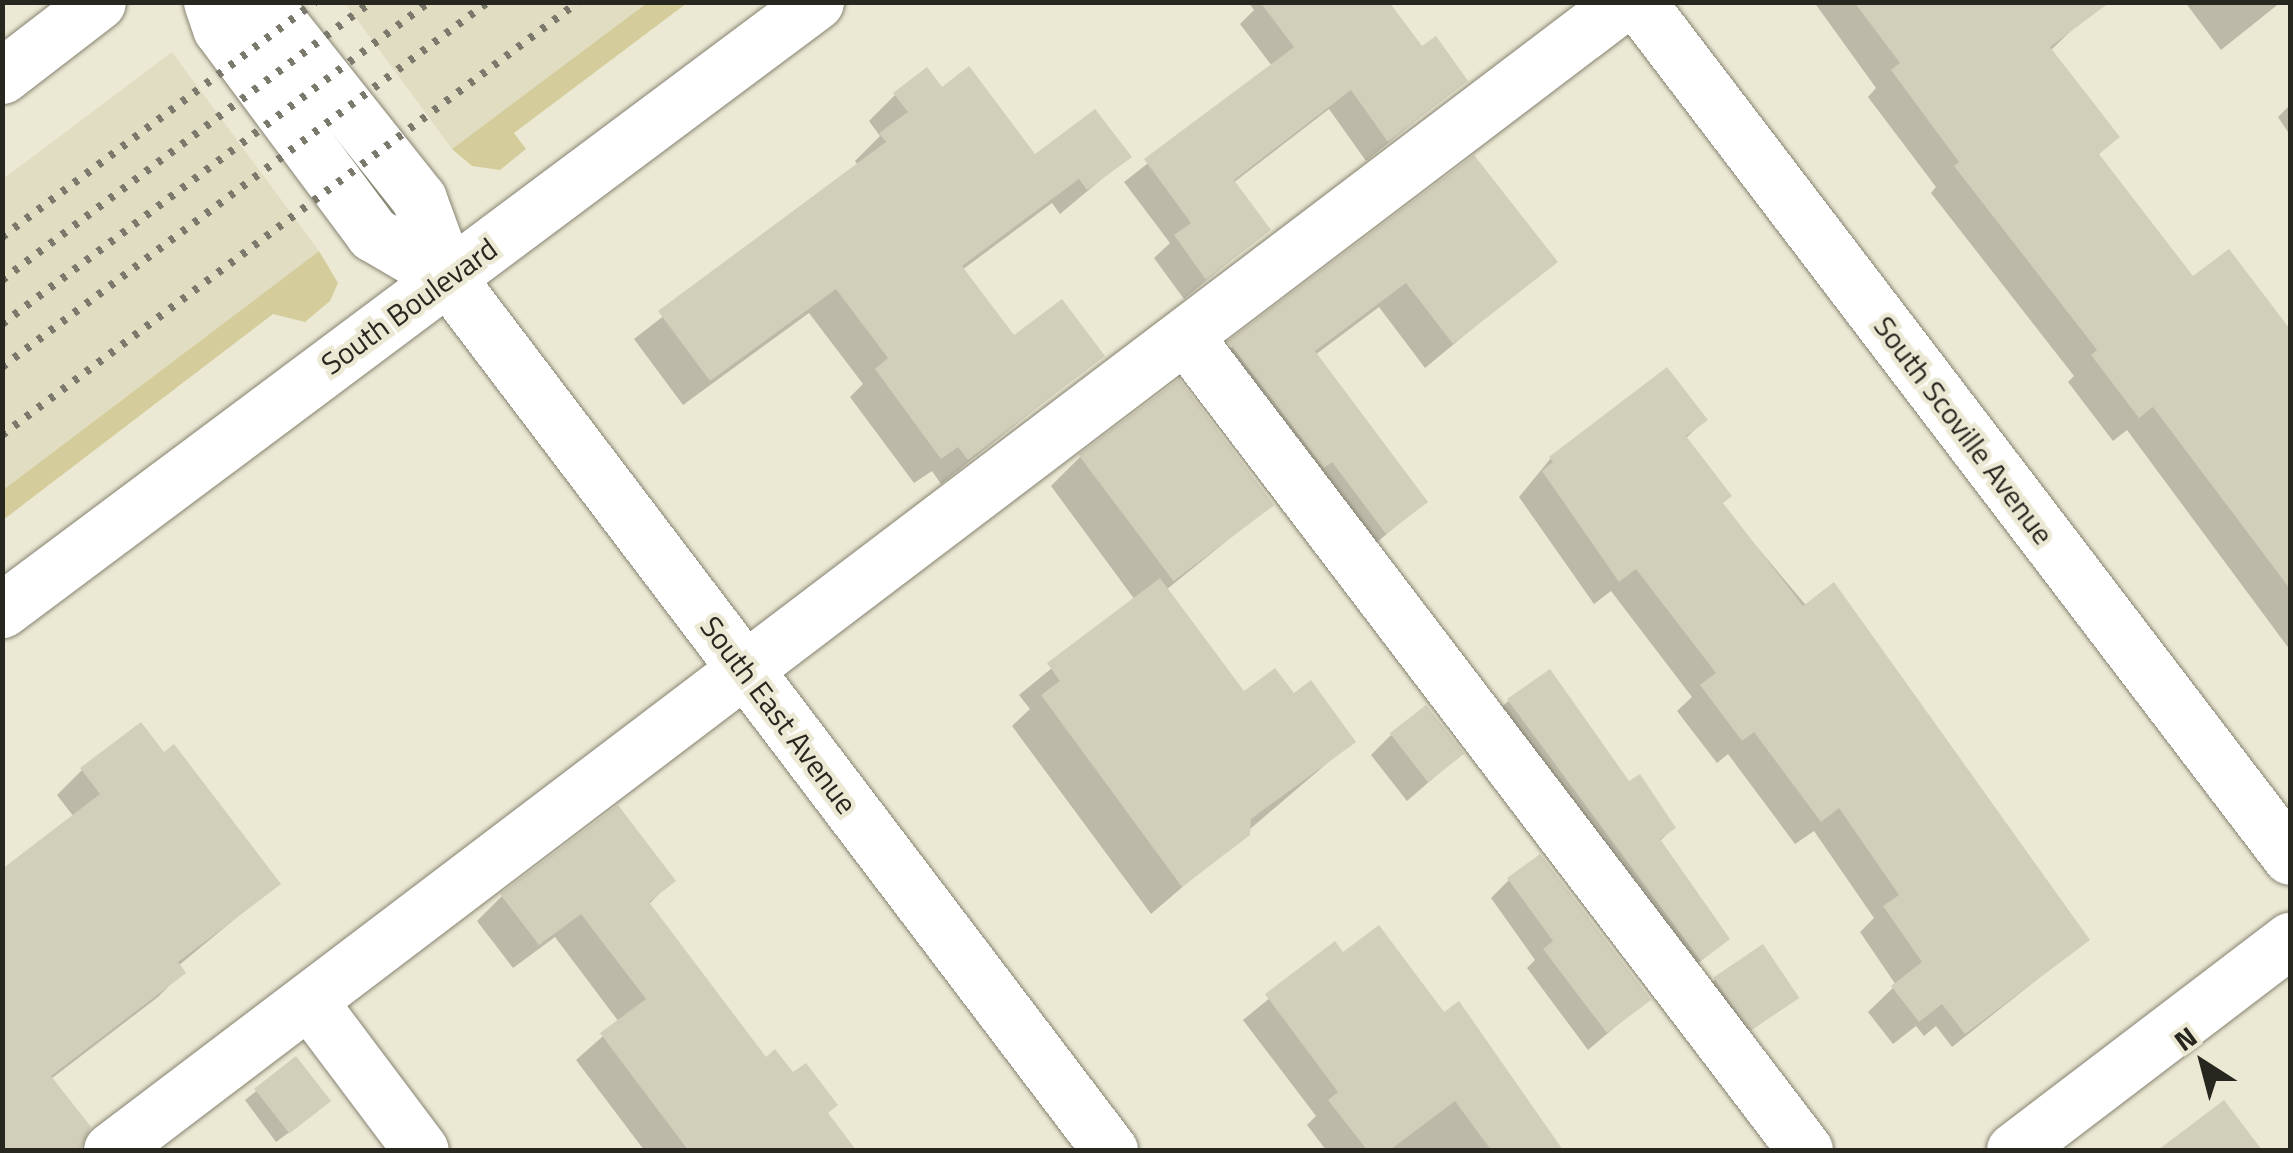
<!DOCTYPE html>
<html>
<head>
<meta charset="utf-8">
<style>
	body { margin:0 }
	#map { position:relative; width:2293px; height:1153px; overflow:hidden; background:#ebe8d4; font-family:"Titillium Web",sans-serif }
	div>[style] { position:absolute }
	.built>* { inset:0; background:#e1ddc2 }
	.green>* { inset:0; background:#d4cd9b }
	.shadow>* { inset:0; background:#0003; transform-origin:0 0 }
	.building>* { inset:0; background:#d1ceba; transform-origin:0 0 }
	.roads { filter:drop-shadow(0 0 2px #868371) drop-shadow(0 0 2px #868371) }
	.minor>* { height:55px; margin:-27.5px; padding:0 27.5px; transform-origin:27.5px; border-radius:27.5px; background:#fff }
	.rail>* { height:8px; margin-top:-4px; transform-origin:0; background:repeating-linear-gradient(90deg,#7b796c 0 5px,transparent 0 15px) }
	span { translate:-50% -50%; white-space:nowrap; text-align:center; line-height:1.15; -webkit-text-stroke:9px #ebe8d4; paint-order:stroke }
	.street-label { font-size:30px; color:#28271f }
	.frame { position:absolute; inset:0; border:5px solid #28271f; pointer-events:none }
	.north { position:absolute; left:2153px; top:1013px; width:100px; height:100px; -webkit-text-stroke:8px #ebe8d4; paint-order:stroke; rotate:324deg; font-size:28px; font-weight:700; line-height:40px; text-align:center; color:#28271f }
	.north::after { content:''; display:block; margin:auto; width:35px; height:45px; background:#28271f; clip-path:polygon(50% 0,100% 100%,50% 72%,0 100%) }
</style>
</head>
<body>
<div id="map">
	<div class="built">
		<div style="clip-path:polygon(345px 3px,647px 3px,452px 149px)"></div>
		<div style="clip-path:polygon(172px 52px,319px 251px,3px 490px,3px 179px)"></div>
	</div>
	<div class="green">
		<div style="clip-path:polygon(647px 3px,687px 3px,514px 133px,526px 149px,500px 170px,472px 166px,452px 149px)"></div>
		<div style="clip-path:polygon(319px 251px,338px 283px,330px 301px,305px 322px,273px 314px,3px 520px,3px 490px)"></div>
	</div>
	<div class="shadow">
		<div style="clip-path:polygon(1248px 2px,1386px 2px,1422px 49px,1465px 81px,1366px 161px,1329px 109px,1233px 183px,1268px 230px,1184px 299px,1154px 258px,1170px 243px,1124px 182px,1272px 66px,1240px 24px,1254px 10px)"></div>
		<div style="clip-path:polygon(1814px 2px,2060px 2px,2077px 25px,2050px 51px,2116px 137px,2097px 156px,2193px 280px,2262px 325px,2290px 364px,2290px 650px,2127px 430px,2113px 441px,2068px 382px,2074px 376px,1931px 193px,1936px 187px,1868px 97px,1876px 88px)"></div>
		<div style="clip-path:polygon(2185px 2px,2281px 2px,2221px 50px)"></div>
		<div style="clip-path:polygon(941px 91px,1035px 158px,1128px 157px,1060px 214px,1052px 203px,962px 270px,1014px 339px,1102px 356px,941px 484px,932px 471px,914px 483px,850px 397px,863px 384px,809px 313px,683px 405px,634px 339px,858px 165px,855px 161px,880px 136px,869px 121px,895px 95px)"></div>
		<div style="clip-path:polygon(2290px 105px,2290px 135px,2278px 117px)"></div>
		<div style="clip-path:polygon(1474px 158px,1554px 261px,1425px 368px,1379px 307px,1315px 355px,1425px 501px,1359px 558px,1204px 369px)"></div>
		<div style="clip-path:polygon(1705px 420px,1685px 439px,1721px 504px,2087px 940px,1952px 1047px,1936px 1026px,1924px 1036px,1916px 1026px,1893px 1044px,1868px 1012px,1896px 985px,1860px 932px,1874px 918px,1814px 831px,1795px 844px,1728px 754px,1717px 763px,1677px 711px,1692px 697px,1611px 591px,1594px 604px,1519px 497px,1551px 458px)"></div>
		<div style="clip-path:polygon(1081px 456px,1271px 505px,1166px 590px,1243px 694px,1353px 741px,1151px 914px,1012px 726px,1030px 709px,1019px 695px,1135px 600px,1051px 486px)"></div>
		<div style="clip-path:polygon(1508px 701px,1629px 784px,1673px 828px,1659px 842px,1727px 938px,1679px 980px,1488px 721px)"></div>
		<div style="clip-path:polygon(1392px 734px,1461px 754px,1407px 801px,1371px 755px)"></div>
		<div style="clip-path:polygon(82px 770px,277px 884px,178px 966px,183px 972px,158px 997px,51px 1079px,88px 1127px,78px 1150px,2px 1150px,2px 872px,74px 817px,57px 795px)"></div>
		<div style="clip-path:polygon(1509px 880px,1648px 999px,1588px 1050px,1527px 968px,1535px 960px,1491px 898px)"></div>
		<div style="clip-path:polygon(672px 881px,648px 905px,765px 1060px,826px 1114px,854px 1150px,644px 1150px,576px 1060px,619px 1022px,555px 937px,513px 968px,477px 921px,502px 896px)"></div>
		<div style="clip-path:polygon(1335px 945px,1343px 956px,1556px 1145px,1550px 1150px,1326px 1150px,1307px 1125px,1316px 1116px,1243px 1020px)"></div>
		<div style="left:1762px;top:947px;width:61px;height:86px;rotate:55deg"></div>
		<div style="clip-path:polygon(296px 1059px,318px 1111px,276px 1142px,245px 1100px)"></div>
	</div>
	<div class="building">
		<div style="clip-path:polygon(1260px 2px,1389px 2px,1422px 46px,1436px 36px,1468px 81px,1388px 142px,1351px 90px,1234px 180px,1271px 230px,1206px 280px,1174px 235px,1191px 223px,1144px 159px,1294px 47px)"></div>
		<div style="clip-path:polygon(1854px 2px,2110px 2px,2050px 47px,2120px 137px,2099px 154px,2193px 276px,2229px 249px,2290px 329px,2290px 589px,2153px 407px,2139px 418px,2091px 355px,2097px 350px,1954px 166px,1959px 162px,1891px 70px,1900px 63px)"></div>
		<div style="clip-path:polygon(969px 66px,1035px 154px,1095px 109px,1132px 157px,1087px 190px,1079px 179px,962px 266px,1014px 335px,1062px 299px,1105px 356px,968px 460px,958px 447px,941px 459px,875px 369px,888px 358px,836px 289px,710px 381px,658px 311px,886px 142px,879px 133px,908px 112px,893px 93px,927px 67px,942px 87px)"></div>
		<div style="clip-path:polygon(1474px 155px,1558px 262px,1453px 344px,1406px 283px,1315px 351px,1428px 502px,1386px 534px,1332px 462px,1324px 468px,1228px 341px)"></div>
		<div style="clip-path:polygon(1667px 367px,1708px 420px,1686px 436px,1732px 496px,1723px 503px,1803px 606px,1834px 582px,2090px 940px,1965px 1034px,1942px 1004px,1919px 1022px,1891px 986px,1922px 962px,1883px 906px,1899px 895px,1839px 808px,1821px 822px,1754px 732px,1742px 741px,1700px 685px,1716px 673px,1636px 569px,1619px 582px,1542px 471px,1553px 462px,1549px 457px)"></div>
		<div style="left:1179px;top:379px;width:158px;height:126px;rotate:53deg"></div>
		<div style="clip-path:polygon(1160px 578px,1244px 691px,1275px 668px,1294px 693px,1311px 680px,1356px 742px,1251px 819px,1250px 835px,1182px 887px,1041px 695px,1060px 681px,1047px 663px)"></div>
		<div style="clip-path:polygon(1550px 669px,1629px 781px,1640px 774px,1676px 828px,1660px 839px,1730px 939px,1701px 961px,1507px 699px)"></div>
		<div style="left:1426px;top:705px;width:62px;height:46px;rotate:52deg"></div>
		<div style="clip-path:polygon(141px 722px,164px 752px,174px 744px,281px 884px,178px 962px,186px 973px,51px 1076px,91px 1127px,80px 1150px,2px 1150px,2px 869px,100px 794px,80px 768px)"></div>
		<div style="clip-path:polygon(618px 805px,676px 881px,649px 902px,766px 1057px,775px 1049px,793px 1072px,806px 1063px,838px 1105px,828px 1113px,856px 1150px,688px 1150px,600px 1033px,646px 999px,581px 914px,539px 945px,500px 894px)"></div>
		<div style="clip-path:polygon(1540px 854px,1651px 1000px,1607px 1033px,1543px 949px,1553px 941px,1507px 878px)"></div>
		<div style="clip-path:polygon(1379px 925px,1444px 1012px,1459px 1001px,1563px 1150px,1491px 1150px,1455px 1101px,1390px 1150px,1367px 1150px,1328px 1100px,1338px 1092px,1265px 994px,1335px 941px,1343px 952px)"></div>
		<div style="left:1763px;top:944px;width:65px;height:60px;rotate:56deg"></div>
		<div style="left:296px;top:1056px;width:57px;height:53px;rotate:52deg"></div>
		<div style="clip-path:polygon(2224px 1100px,2262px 1150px,2158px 1150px)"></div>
	</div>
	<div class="roads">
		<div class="minor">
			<div style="left:211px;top:2px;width:28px;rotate:71deg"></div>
			<div style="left:220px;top:28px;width:257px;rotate:53.4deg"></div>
			<div style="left:373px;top:234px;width:87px;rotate:30.4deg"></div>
			<div style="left:263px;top:2px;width:251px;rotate:51.6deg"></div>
			<div style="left:419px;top:199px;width:84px;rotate:69.8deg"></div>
			<div style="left:448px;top:278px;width:1095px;rotate:52.8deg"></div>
			<div style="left:1638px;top:2px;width:1075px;rotate:52.67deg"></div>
			<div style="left:2px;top:76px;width:121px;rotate:-37.6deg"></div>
			<div style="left:1185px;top:336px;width:1023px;rotate:52.7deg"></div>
			<div style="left:2px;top:610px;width:1016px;rotate:-36.76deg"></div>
			<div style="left:309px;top:1001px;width:186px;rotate:53.1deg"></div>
			<div style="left:111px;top:1150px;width:1899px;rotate:-37.19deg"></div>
			<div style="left:2014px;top:1150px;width:347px;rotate:-37.3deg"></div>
		</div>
	</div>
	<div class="rail">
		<div style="left:2px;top:237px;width:391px;rotate:-36.9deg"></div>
		<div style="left:2px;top:280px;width:462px;rotate:-37deg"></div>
		<div style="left:2px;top:324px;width:535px;rotate:-37.02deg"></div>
		<div style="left:2px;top:367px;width:608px;rotate:-36.91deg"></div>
		<div style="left:2px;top:435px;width:721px;rotate:-36.93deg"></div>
	</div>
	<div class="street-label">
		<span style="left:409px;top:306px;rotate:-36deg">South Boulevard</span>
		<span style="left:1964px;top:430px;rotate:53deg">South Scoville Avenue</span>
		<span style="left:779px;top:715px;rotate:53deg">South East Avenue</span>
	</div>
	<div class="frame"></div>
	<div class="north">N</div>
</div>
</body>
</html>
